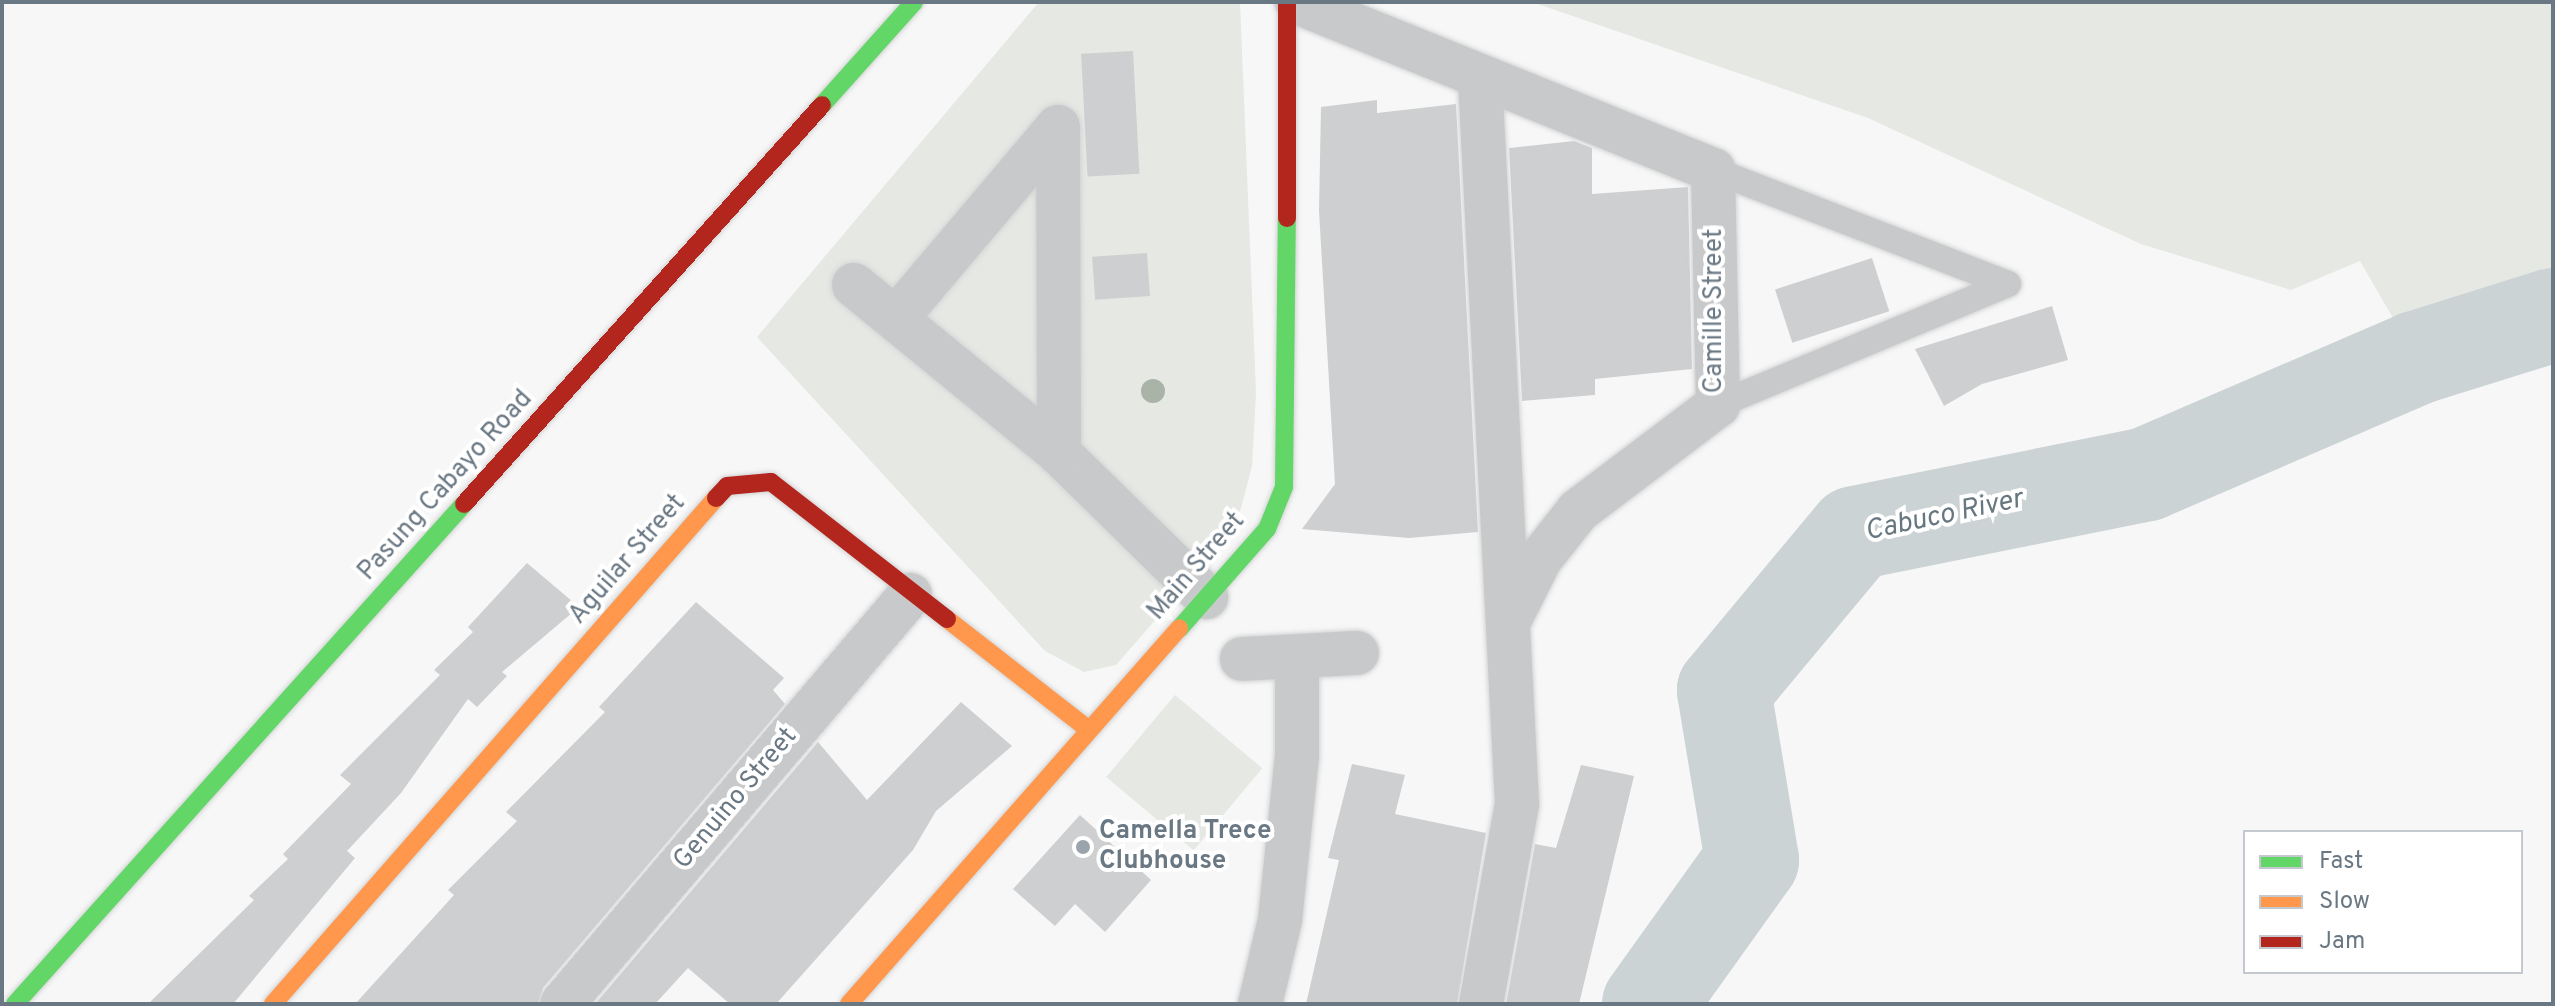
<!DOCTYPE html>
<html>
<head>
<meta charset="utf-8">
<style>
	body { margin:0 }
	#map { position:relative; width:2555px; height:1006px; overflow:hidden; background:#f7f7f7; font-family:Overpass,sans-serif }
	div>[style] { position:absolute }
	.green>* { inset:0; background:#e6e8e4; transform-origin:0 0 }
	.river>* { height:94px; margin:-47px; padding:0 47px; transform-origin:47px; border-radius:47px; background:#ccd3d5 }
	.building>* { inset:0; background:#cecfd0; transform-origin:0 0 }
	.roads { filter:drop-shadow(0 0 2px #d3d4d5) drop-shadow(0 0 2px #d3d4d5) }
	.lane>* { height:26px; margin:-13px; padding:0 13px; transform-origin:13px; border-radius:13px; background:#c8c9ca }
	.street>* { height:44px; margin:-22px; padding:0 22px; transform-origin:22px; border-radius:22px; background:#c8c9ca }
	.fast>* { height:18px; margin:-9px; padding:0 9px; transform-origin:9px; border-radius:9px; background:#63d668 }
	.slow>* { height:18px; margin:-9px; padding:0 9px; transform-origin:9px; border-radius:9px; background:#ff974d }
	.jam>* { height:18px; margin:-9px; padding:0 9px; transform-origin:9px; border-radius:9px; background:#b3261e }
	.trees>* { width:24px; height:24px; margin:-12px; border-radius:50%; background:#aab3a8 }
	.dots>* { width:22px; height:22px; translate:-50% -50%; box-sizing:border-box; border:4px solid #fff; border-radius:50% }
	span { translate:-50% -50%; white-space:nowrap; text-align:center; line-height:1.15; -webkit-text-stroke:8px #fff; paint-order:stroke }
	.street-label { font-size:26px; color:#6a7884 }
	.poi-label { font-size:26px; color:#6a7884; font-weight:700 }
	.left { translate:0 -50%; text-align:left }
	.water-label { font-size:28px; color:#66777f; font-style:italic }
	.frame { position:absolute; inset:0; border:4px solid #6a7884; pointer-events:none }
	.legend { position:absolute; left:2243px; top:830px; width:280px; height:144px; box-sizing:border-box; background:#fff; border:2px solid #c3c9ce; margin:0; padding:10px 14px; list-style:none; font-size:24px; color:#6a7884 }
	.legend li { display:flex; align-items:center; gap:16px; height:40px }
	.legend b { width:40px; border:2px solid #c3c9ce }
</style>
</head>
<body>
<div id="map">
	<div class="green">
		<div style="clip-path:polygon(1039px 2px,1240px 2px,1256px 393px,1252px 466px,1236px 527px,1116px 665px,1084px 672px,1045px 651px,757px 337px)"></div>
		<div style="clip-path:polygon(1532px 2px,2553px 2px,2553px 315px,2416px 358px,2360px 261px,2291px 290px,2141px 244px,1868px 118px)"></div>
		<div style="left:1175px;top:695px;width:114px;height:107px;rotate:40deg"></div>
	</div>
	<div class="river">
		<div style="left:1649px;top:1004px;width:177px;rotate:-54.4deg"></div>
		<div style="left:1752px;top:860px;width:172px;rotate:-99.4deg"></div>
		<div style="left:1724px;top:690px;width:204px;rotate:-50.2deg"></div>
		<div style="left:1855px;top:533px;width:298px;rotate:-11.4deg"></div>
		<div style="left:2147px;top:474px;width:293px;rotate:-23.3deg"></div>
		<div style="left:2416px;top:358px;width:144px;rotate:-17.4deg"></div>
	</div>
	<div class="building">
		<div style="left:1133px;top:51px;width:123px;height:52px;rotate:87deg"></div>
		<div style="clip-path:polygon(1377px 100px,1377px 113px,1456px 104px,1478px 532px,1409px 538px,1302px 529px,1335px 484px,1319px 211px,1321px 107px)"></div>
		<div style="clip-path:polygon(1574px 141px,1592px 148px,1592px 194px,1688px 187px,1692px 369px,1595px 379px,1595px 395px,1522px 401px,1509px 148px)"></div>
		<div style="left:1147px;top:253px;width:43px;height:55px;rotate:86deg"></div>
		<div style="left:1872px;top:258px;width:56px;height:102px;rotate:72deg"></div>
		<div style="clip-path:polygon(2052px 306px,2068px 360px,1982px 384px,1944px 406px,1915px 349px)"></div>
		<div style="clip-path:polygon(527px 563px,579px 607px,502px 672px,507px 676px,477px 707px,468px 699px,401px 793px,347px 851px,355px 858px,233px 1004px,148px 1004px,254px 900px,249px 896px,288px 859px,283px 854px,351px 784px,340px 775px,440px 675px,434px 670px,473px 632px,468px 627px)"></div>
		<div style="clip-path:polygon(696px 602px,784px 678px,773px 690px,785px 704px,543px 988px,538px 1004px,355px 1004px,454px 895px,448px 890px,517px 821px,506px 812px,605px 712px,599px 707px)"></div>
		<div style="clip-path:polygon(961px 702px,1012px 746px,936px 811px,913px 850px,776px 1004px,730px 1004px,688px 968px,655px 1004px,595px 1004px,818px 742px,867px 800px)"></div>
		<div style="clip-path:polygon(1352px 764px,1405px 775px,1395px 814px,1486px 833px,1457px 1004px,1306px 1004px,1339px 860px,1328px 858px)"></div>
		<div style="clip-path:polygon(1581px 765px,1634px 776px,1579px 1004px,1506px 1004px,1535px 844px,1556px 848px)"></div>
		<div style="clip-path:polygon(1080px 815px,1151px 880px,1105px 932px,1075px 904px,1055px 926px,1013px 889px)"></div>
	</div>
	<div class="roads">
		<div class="lane">
			<div style="left:1713px;top:170px;width:316px;rotate:21.1deg"></div>
			<div style="left:2008px;top:284px;width:314px;rotate:157.4deg"></div>
		</div>
		<div class="street">
			<div style="left:1297px;top:2px;width:449px;rotate:22deg"></div>
			<div style="left:1713px;top:170px;width:235px;rotate:88.8deg"></div>
			<div style="left:1718px;top:405px;width:176px;rotate:142.9deg"></div>
			<div style="left:1578px;top:511px;width:61px;rotate:128.4deg"></div>
			<div style="left:1540px;top:559px;width:63px;rotate:116.6deg"></div>
			<div style="left:1480px;top:78px;width:727px;rotate:87.08deg"></div>
			<div style="left:1517px;top:804px;width:203px;rotate:100.2deg"></div>
			<div style="left:854px;top:285px;width:265px;rotate:39.3deg"></div>
			<div style="left:1059px;top:453px;width:206px;rotate:44.4deg"></div>
			<div style="left:899px;top:315px;width:246px;rotate:-49.8deg"></div>
			<div style="left:1058px;top:127px;width:326px;rotate:89.8deg"></div>
			<div style="left:1242px;top:659px;width:115px;rotate:-3deg"></div>
			<div style="left:562px;top:1004px;width:537px;rotate:-49.61deg"></div>
			<div style="left:1260px;top:1004px;width:86px;rotate:-76.6deg"></div>
			<div style="left:1280px;top:920px;width:166px;rotate:-84.1deg"></div>
			<div style="left:1297px;top:755px;width:98px;rotate:-90deg"></div>
		</div>
		<div class="fast">
			<div style="left:822px;top:105px;width:138px;rotate:-48.2deg"></div>
			<div style="left:1179px;top:629px;width:133px;rotate:-48.7deg"></div>
			<div style="left:1267px;top:529px;width:45px;rotate:-68deg"></div>
			<div style="left:1284px;top:487px;width:269px;rotate:-89.4deg"></div>
			<div style="left:15px;top:1004px;width:672px;rotate:-48.08deg"></div>
		</div>
		<div class="slow">
			<div style="left:947px;top:619px;width:179px;rotate:38deg"></div>
			<div style="left:273px;top:1004px;width:673px;rotate:-48.8deg"></div>
			<div style="left:849px;top:1004px;width:500px;rotate:-48.7deg"></div>
		</div>
		<div class="jam">
			<div style="left:1287px;top:2px;width:216px;rotate:90deg"></div>
			<div style="left:716px;top:498px;width:16px;rotate:-47deg"></div>
			<div style="left:727px;top:486px;width:44px;rotate:-5.2deg"></div>
			<div style="left:771px;top:482px;width:223px;rotate:37.9deg"></div>
			<div style="left:464px;top:504px;width:536px;rotate:-48.1deg"></div>
		</div>
	</div>
	<div class="trees">
		<div style="left:1153px;top:391px"></div>
	</div>
	<div class="dots">
		<div style="left:1083px;top:847px;background:#9ba4ac"></div>
	</div>
	<div class="street-label">
		<span style="left:1715px;top:311px;rotate:-90deg">Camille Street</span>
		<span style="left:446px;top:486px;rotate:-48deg">Pasung Cabayo Road</span>
		<span style="left:628px;top:560px;rotate:-49deg">Aguilar Street</span>
		<span style="left:1197px;top:567px;rotate:-49deg">Main Street</span>
		<span style="left:736px;top:799px;rotate:-50deg">Genuino Street</span>
	</div>
	<div class="poi-label">
		<span class="left" style="left:1099px;top:847px">Camella Trece<br>Clubhouse</span>
	</div>
	<div class="water-label">
		<span style="left:1944px;top:516px;rotate:-12deg">Cabuco River</span>
	</div>
	<div class="frame"></div>
	<ul class="legend">
	<li><b style="height:10px;background:#63d668"></b>Fast</li>
	<li><b style="height:10px;background:#ff974d"></b>Slow</li>
	<li><b style="height:10px;background:#b3261e"></b>Jam</li>
	</ul>
</div>
</body>
</html>
